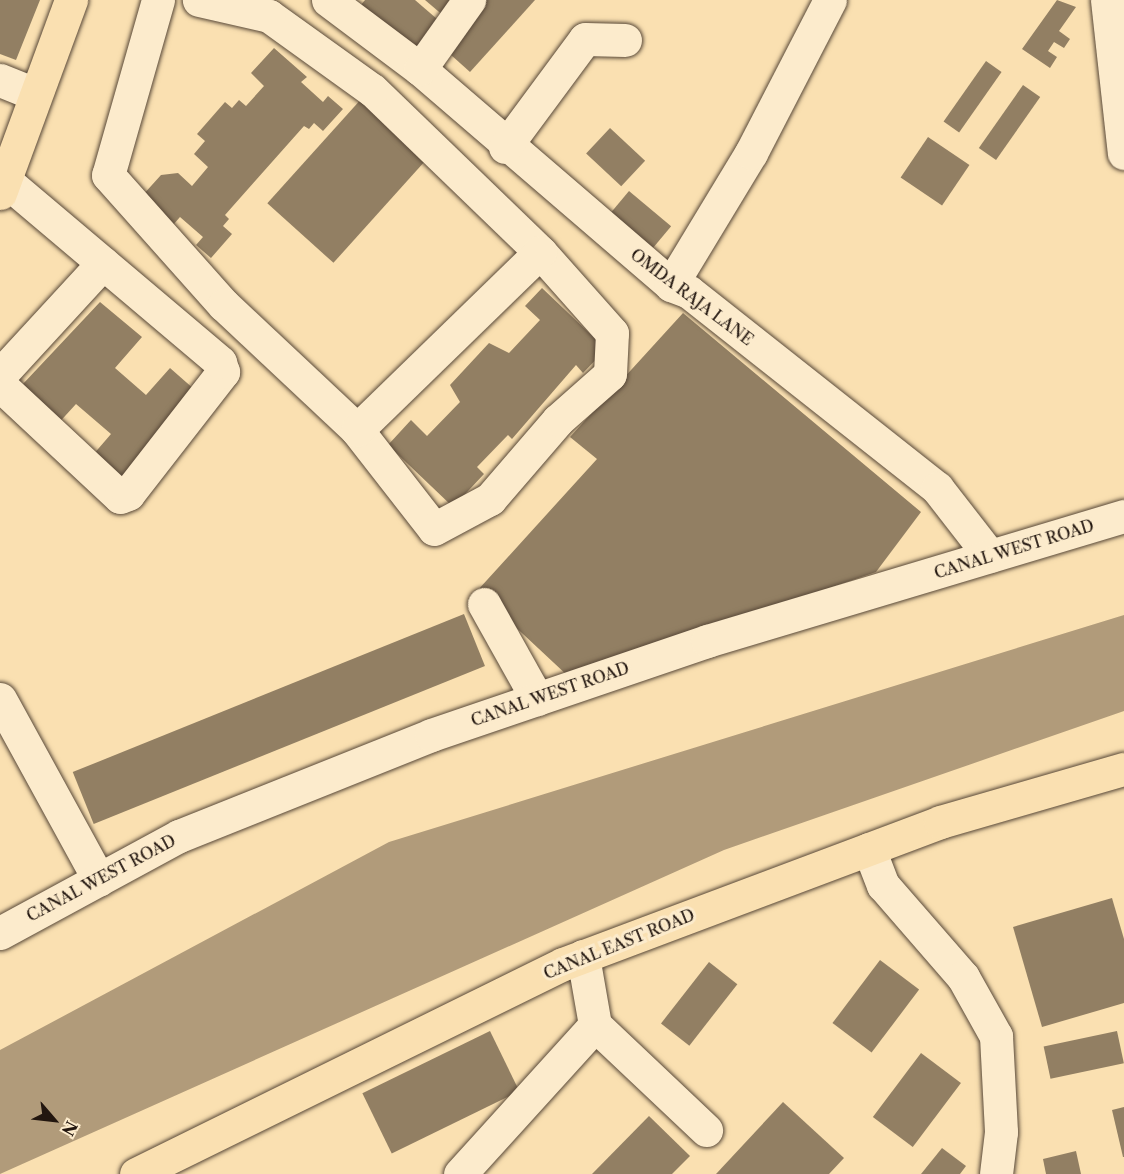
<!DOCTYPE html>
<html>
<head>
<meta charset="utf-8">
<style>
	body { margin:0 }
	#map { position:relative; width:1124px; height:1174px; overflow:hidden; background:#fae0b1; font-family:"Libre Caslon Text",serif }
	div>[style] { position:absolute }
	.water>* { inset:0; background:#b19b7a }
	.building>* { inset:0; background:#927f63; transform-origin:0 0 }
	.roads { filter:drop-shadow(0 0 2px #584838) drop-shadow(0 0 2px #584838) }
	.minor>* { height:33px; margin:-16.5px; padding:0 16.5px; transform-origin:16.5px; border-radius:16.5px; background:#fcebcc }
	.major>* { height:33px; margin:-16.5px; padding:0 16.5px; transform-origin:16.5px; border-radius:16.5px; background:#fae0b1 }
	span { translate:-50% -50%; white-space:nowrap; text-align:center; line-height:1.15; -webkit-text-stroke:6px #fcebcc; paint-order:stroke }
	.street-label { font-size:16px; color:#22160f }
	.north { position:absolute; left:24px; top:1090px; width:60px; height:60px; -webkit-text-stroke:4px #fcebcc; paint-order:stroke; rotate:118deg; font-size:16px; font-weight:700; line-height:24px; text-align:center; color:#22160f }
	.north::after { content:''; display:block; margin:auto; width:21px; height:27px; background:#22160f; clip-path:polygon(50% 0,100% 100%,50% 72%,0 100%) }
</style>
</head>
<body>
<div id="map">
	<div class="water">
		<div style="clip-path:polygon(1124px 615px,1124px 711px,724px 850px,0 1174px,0 1050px,389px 842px)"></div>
	</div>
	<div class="building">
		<div style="clip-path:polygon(0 0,40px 0,16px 60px,0 54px)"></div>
		<div style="clip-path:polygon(365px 0,415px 0,444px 25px,418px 55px,360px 6px)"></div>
		<div style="clip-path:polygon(425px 0,459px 0,445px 17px)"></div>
		<div style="clip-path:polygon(483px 0,535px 0,470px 72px,441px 46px)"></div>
		<div style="clip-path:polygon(1057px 0,1076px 7px,1059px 31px,1070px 39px,1064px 48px,1054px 42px,1048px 51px,1057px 57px,1050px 68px,1022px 49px)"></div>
		<div style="clip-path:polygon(274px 48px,307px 77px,301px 82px,323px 102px,328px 96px,343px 109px,323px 131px,314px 123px,309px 129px,304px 126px,225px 215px,229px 219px,223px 226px,232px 234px,211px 258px,196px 245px,203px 237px,180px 217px,173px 225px,142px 196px,161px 175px,178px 173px,192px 186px,208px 167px,194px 154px,205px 141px,197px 134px,225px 102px,232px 108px,239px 100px,246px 106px,264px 86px,251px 73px)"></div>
		<div style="left:986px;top:61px;width:19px;height:74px;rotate:35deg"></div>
		<div style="left:1023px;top:85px;width:21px;height:77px;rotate:35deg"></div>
		<div style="left:363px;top:97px;width:89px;height:143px;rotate:42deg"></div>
		<div style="left:610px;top:128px;width:48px;height:35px;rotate:43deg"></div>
		<div style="left:928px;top:137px;width:50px;height:49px;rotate:34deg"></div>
		<div style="left:629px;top:191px;width:55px;height:40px;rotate:40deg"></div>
		<div style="clip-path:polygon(542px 288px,606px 349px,583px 373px,576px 365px,512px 439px,508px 435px,477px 467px,484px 474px,453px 507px,388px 445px,411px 420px,427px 436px,460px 402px,450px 385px,489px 343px,509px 353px,540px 320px,525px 306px)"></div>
		<div style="clip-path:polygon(100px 302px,142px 337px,115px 368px,146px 395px,170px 368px,203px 397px,120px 493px,86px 463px,111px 434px,76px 404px,55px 427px,22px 385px)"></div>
		<div style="clip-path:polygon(683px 313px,921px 512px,876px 572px,569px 677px,477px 591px,597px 459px,570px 437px)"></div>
		<div style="left:464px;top:614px;width:56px;height:422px;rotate:68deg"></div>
		<div style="clip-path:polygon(1112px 898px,1124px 939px,1124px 1003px,1042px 1027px,1013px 927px)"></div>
		<div style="left:880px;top:960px;width:49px;height:79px;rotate:37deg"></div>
		<div style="left:709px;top:962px;width:36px;height:78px;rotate:38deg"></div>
		<div style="left:490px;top:1031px;width:67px;height:142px;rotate:64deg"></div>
		<div style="left:1117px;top:1031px;width:33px;height:75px;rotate:78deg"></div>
		<div style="left:921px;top:1053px;width:50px;height:80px;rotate:37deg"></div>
		<div style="clip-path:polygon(783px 1102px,844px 1158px,829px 1174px,716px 1174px)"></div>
		<div style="clip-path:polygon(1124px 1107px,1124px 1157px,1123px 1157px,1112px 1110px)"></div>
		<div style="clip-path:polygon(649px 1116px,690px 1156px,672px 1174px,592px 1174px)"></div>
		<div style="clip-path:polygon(942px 1148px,966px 1166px,960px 1174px,921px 1174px)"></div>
		<div style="clip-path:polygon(1076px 1151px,1081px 1174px,1046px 1174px,1043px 1159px)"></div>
	</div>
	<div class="roads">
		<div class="minor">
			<div style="left:158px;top:0;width:182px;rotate:105.9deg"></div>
			<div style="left:108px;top:175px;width:174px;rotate:48.3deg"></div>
			<div style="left:224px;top:305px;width:183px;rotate:43.2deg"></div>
			<div style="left:357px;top:430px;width:125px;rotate:52.1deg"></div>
			<div style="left:434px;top:529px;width:64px;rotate:-28.2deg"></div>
			<div style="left:490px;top:499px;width:104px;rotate:-49.3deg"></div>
			<div style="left:558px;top:420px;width:69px;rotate:-41.5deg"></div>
			<div style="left:610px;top:374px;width:41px;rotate:-87.2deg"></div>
			<div style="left:612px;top:333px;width:108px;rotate:-131.6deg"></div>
			<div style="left:540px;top:252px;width:233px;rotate:-136deg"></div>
			<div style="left:372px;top:90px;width:127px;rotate:-144.3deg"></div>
			<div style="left:269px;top:16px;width:72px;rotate:-167.1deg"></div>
			<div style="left:328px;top:0;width:115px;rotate:36.9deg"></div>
			<div style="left:420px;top:69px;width:331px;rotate:40.7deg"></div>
			<div style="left:671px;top:285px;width:19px;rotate:21deg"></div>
			<div style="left:689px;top:292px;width:316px;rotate:38.3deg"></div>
			<div style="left:937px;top:488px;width:86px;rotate:52.1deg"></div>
			<div style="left:1107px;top:0;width:154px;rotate:83.7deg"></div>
			<div style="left:420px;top:69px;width:85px;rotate:-54.6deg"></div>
			<div style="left:0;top:80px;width:38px;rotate:22deg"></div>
			<div style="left:505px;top:147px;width:134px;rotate:-53.5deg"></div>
			<div style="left:585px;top:39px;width:40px;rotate:1.4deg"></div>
			<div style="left:671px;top:285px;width:154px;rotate:-58.8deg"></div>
			<div style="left:751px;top:153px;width:172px;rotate:-62.7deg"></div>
			<div style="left:0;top:375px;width:152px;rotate:-47.4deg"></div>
			<div style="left:0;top:385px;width:164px;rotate:43deg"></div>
			<div style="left:120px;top:497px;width:9px;rotate:-21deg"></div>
			<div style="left:128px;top:494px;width:155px;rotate:-52.1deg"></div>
			<div style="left:223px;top:372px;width:10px;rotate:-107deg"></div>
			<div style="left:220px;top:362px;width:282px;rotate:-139.8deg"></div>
			<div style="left:357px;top:430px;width:255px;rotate:-44.2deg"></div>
			<div style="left:484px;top:604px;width:109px;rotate:60.8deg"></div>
			<div style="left:0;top:699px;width:206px;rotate:61.3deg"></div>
			<div style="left:869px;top:849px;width:39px;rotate:69deg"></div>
			<div style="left:883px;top:885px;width:122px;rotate:49deg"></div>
			<div style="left:963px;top:977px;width:68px;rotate:60.8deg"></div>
			<div style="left:996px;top:1036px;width:96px;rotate:87deg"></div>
			<div style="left:1001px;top:1132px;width:42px;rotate:96.8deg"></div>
			<div style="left:0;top:933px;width:204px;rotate:-28.5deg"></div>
			<div style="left:179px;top:836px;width:271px;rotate:-21.8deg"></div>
			<div style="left:431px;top:735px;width:292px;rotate:-18.8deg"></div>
			<div style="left:707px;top:641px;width:435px;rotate:-16.7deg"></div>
			<div style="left:595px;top:1025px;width:153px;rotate:43.4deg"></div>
			<div style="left:460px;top:1174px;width:201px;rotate:-47.8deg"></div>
			<div style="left:595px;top:1025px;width:70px;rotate:-99.9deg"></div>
		</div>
		<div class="major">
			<div style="left:0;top:193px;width:206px;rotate:-69.8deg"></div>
			<div style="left:136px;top:1174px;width:476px;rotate:-26.2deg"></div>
			<div style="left:563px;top:964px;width:403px;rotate:-20.6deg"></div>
			<div style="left:940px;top:822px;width:191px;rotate:-16.1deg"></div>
		</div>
	</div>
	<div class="street-label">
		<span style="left:692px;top:297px;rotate:37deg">OMDA RAJA LANE</span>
		<span style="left:1014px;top:549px;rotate:-17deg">CANAL WEST ROAD</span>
		<span style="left:550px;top:694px;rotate:-19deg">CANAL WEST ROAD</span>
		<span style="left:101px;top:878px;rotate:-28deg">CANAL WEST ROAD</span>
		<span style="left:619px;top:944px;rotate:-22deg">CANAL EAST ROAD</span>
	</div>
	<div class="north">N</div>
</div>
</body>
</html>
